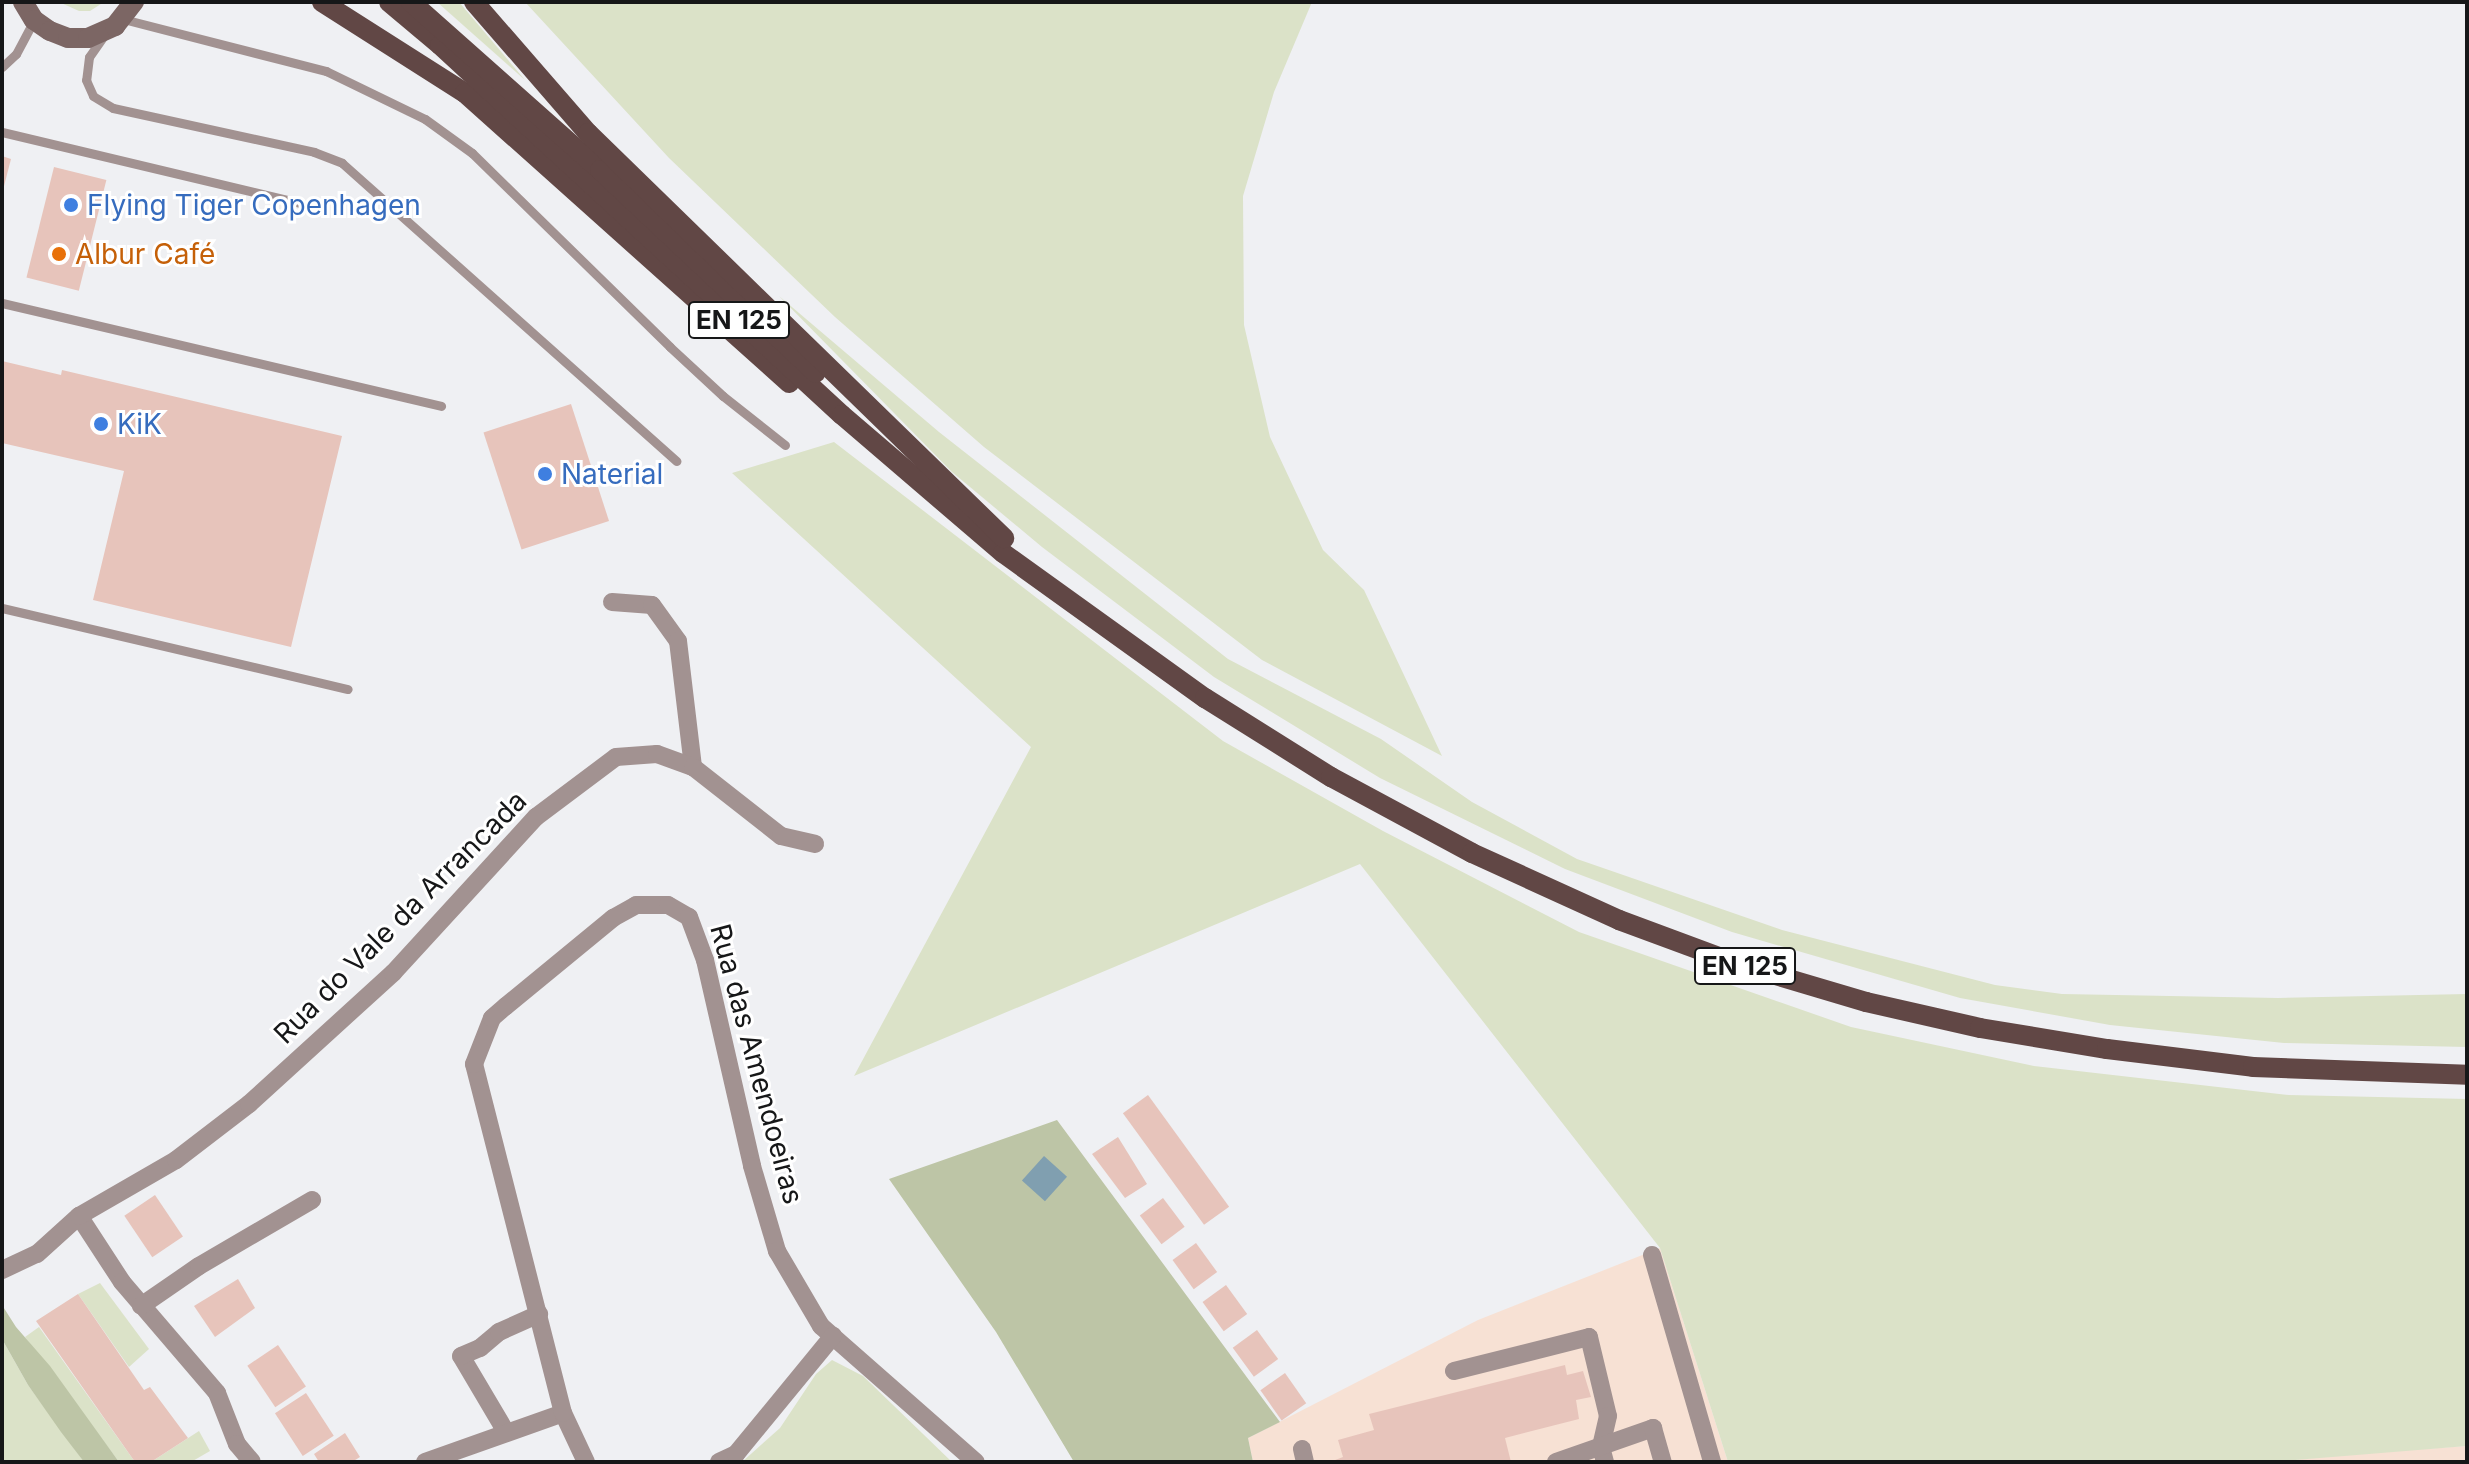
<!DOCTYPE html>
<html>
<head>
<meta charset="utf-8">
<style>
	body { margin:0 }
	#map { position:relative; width:2469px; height:1464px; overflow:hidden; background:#eff0f3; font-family:Inter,sans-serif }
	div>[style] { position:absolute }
	.industrial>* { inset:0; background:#f7e1d4 }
	.green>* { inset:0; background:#dbe2c8 }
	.forest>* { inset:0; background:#bdc5a6 }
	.water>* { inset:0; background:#809fb0; transform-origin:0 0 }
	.building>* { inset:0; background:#e7c4bb; transform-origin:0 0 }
	.lane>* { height:9px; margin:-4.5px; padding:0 4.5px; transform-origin:4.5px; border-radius:4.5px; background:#a29291 }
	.street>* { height:18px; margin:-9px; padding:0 9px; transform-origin:9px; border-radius:9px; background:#a29291 }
	.secondary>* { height:20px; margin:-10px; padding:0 10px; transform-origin:10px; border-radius:10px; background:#7c6664 }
	.primary>* { height:20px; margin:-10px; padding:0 10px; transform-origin:10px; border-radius:10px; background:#614745 }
	.dots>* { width:22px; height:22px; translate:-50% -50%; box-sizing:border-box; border:4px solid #fff; border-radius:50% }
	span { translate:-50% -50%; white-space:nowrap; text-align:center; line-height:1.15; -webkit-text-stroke:6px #fff; paint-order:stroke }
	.shield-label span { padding:2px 6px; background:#fff; border:2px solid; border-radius:6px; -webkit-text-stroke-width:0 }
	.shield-label { font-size:26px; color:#161718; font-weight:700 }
	.shop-label { font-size:28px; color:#366cbe }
	.left { translate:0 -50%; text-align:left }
	.food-label { font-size:28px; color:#c56008 }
	.street-label { font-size:28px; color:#161718 }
	.frame { position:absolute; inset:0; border:4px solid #161718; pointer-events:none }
</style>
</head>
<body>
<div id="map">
	<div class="industrial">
		<div style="clip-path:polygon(1660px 1248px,1728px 1462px,1253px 1462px,1248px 1438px,1478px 1320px)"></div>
		<div style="clip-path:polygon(2467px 1446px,2467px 1462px,2271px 1462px,2364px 1453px)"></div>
	</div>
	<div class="green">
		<div style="clip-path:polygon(59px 2px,104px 2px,90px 11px,79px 11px)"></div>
		<div style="clip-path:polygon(437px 2px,459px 2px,525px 80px)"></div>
		<div style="clip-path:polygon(525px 2px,1312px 2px,1274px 92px,1243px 196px,1244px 325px,1270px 437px,1323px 550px,1364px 590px,1442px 756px,1262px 660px,984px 447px,835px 317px,669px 158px)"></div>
		<div style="clip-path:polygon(779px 296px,939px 432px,1228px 659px,1381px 739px,1472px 802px,1577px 859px,1782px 930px,1995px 985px,2062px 994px,2278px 998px,2467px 994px,2467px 1047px,2284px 1043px,2110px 1025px,1960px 998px,1732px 932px,1565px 869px,1380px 778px,1214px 677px,1042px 547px,952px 472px)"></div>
		<div style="clip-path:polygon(834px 442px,1223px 741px,1383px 831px,1579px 932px,1851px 1027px,2034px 1066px,2289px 1095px,2467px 1099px,2467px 1446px,2271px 1462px,1728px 1462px,1660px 1248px,1360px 864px,854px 1076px,1031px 747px,732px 473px)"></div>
		<div style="clip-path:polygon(100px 1283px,149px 1349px,129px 1367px,78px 1294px)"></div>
		<div style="clip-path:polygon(39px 1327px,135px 1462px,119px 1462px,25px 1337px)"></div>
		<div style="clip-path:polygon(2px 1339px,28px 1385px,84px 1462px,2px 1462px)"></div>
		<div style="clip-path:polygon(832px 1360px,863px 1376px,952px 1462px,742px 1462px,780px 1428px,816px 1374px)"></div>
		<div style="clip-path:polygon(199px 1431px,210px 1451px,191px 1462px,151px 1462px)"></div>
	</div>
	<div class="forest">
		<div style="clip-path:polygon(1057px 1120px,1280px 1422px,1248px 1438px,1253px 1462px,1074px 1462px,996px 1332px,889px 1179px)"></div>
		<div style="clip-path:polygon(2px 1305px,16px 1327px,50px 1366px,119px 1462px,84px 1462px,61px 1432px,28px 1385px,2px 1339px)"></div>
	</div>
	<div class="water">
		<div style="left:1044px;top:1156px;width:31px;height:33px;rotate:42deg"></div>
	</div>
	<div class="building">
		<div style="clip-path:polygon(2px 156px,11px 159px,3px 190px,2px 190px)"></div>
		<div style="left:54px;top:167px;width:54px;height:114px;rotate:14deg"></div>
		<div style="clip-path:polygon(2px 361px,61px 375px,62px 370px,342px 436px,291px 647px,93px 600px,124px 471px,2px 443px)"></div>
		<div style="left:571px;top:404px;width:123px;height:92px;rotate:72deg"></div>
		<div style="left:1148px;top:1095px;width:138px;height:31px;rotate:54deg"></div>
		<div style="clip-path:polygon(1118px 1137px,1147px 1184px,1125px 1198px,1092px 1154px)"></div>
		<div style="left:155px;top:1195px;width:50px;height:37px;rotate:56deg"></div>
		<div style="left:1163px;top:1198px;width:36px;height:29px;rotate:53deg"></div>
		<div style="left:1196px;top:1243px;width:36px;height:29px;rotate:54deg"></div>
		<div style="clip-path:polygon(238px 1279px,255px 1308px,215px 1337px,194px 1306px)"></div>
		<div style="left:1226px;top:1285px;width:36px;height:29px;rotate:54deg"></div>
		<div style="clip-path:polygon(78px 1294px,144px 1390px,150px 1387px,188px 1438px,151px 1462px,135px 1462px,36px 1321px)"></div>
		<div style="left:1257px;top:1330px;width:36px;height:30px;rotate:54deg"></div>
		<div style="left:278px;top:1345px;width:50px;height:37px;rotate:56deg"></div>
		<div style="clip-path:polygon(1565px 1365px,1567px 1375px,1583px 1371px,1591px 1397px,1576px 1400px,1579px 1419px,1505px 1438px,1511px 1462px,1330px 1462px,1343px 1457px,1338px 1440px,1374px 1430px,1369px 1414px)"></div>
		<div style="left:1285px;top:1373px;width:37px;height:30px;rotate:55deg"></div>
		<div style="left:306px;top:1393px;width:51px;height:37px;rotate:57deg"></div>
		<div style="clip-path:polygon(345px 1433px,360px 1457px,352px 1462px,319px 1462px,314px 1454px)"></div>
	</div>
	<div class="lane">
		<div style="left:123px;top:19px;width:210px;rotate:14.4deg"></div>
		<div style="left:326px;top:71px;width:110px;rotate:25.9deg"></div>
		<div style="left:425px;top:119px;width:58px;rotate:35.9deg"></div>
		<div style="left:472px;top:153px;width:277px;rotate:44.4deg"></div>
		<div style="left:670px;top:347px;width:72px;rotate:42.8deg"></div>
		<div style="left:723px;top:396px;width:79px;rotate:38.3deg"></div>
		<div style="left:103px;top:37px;width:24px;rotate:125deg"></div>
		<div style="left:89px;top:57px;width:23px;rotate:97deg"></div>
		<div style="left:86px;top:80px;width:17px;rotate:66deg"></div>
		<div style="left:93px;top:96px;width:23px;rotate:31deg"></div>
		<div style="left:113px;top:108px;width:206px;rotate:12.3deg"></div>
		<div style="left:314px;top:152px;width:30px;rotate:21deg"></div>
		<div style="left:342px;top:163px;width:448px;rotate:41.7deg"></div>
		<div style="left:2px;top:67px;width:19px;rotate:-43deg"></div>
		<div style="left:16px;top:54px;width:38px;rotate:-62deg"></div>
		<div style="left:2px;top:132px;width:307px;rotate:13.4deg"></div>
		<div style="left:2px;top:303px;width:451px;rotate:13.2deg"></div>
		<div style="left:2px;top:608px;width:355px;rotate:13.2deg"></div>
	</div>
	<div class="street">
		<div style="left:612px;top:602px;width:40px;rotate:4.3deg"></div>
		<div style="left:652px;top:605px;width:44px;rotate:54.2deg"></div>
		<div style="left:678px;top:641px;width:127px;rotate:83.2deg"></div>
		<div style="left:79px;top:1216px;width:79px;rotate:56.9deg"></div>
		<div style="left:122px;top:1282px;width:146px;rotate:49.4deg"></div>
		<div style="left:217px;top:1393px;width:55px;rotate:68.6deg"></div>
		<div style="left:237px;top:1444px;width:23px;rotate:50deg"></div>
		<div style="left:1652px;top:1255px;width:216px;rotate:73.8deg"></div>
		<div style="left:2px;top:1270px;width:38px;rotate:-25deg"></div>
		<div style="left:37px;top:1254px;width:57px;rotate:-42.1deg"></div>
		<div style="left:79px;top:1216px;width:112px;rotate:-30deg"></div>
		<div style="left:176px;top:1160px;width:92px;rotate:-37.5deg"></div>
		<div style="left:249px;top:1104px;width:195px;rotate:-42.3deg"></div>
		<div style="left:393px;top:973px;width:212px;rotate:-47.5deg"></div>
		<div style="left:536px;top:817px;width:100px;rotate:-36.9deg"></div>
		<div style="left:616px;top:757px;width:41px;rotate:-4.2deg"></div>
		<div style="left:657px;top:754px;width:38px;rotate:20deg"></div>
		<div style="left:693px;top:767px;width:112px;rotate:38.1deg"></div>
		<div style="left:781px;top:836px;width:35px;rotate:13deg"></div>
		<div style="left:141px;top:1306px;width:70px;rotate:-34.6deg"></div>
		<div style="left:199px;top:1266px;width:131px;rotate:-30.3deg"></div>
		<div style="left:1454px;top:1371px;width:139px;rotate:-14.1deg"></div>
		<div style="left:1589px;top:1337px;width:81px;rotate:76.5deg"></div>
		<div style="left:1608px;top:1416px;width:32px;rotate:103deg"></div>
		<div style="left:1601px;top:1447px;width:16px;rotate:75deg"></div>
		<div style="left:506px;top:1432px;width:88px;rotate:-120.6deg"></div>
		<div style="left:461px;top:1356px;width:21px;rotate:-23deg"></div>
		<div style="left:480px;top:1348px;width:25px;rotate:-40deg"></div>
		<div style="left:499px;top:1332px;width:44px;rotate:-24.2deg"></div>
		<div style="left:1302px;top:1449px;width:13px;rotate:77deg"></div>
		<div style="left:425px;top:1462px;width:146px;rotate:-19.5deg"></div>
		<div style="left:586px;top:1462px;width:54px;rotate:-115.1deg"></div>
		<div style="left:563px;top:1413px;width:360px;rotate:-104.3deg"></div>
		<div style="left:474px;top:1064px;width:49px;rotate:-68.6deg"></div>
		<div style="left:492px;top:1018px;width:18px;rotate:-41deg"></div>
		<div style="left:506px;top:1006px;width:139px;rotate:-39.4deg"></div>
		<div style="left:613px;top:918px;width:26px;rotate:-29deg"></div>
		<div style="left:636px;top:905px;width:32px"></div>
		<div style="left:668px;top:905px;width:24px;rotate:30deg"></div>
		<div style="left:689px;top:917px;width:46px;rotate:69.6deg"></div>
		<div style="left:705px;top:960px;width:211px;rotate:77.1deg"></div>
		<div style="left:752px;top:1166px;width:89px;rotate:73.6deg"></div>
		<div style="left:777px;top:1251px;width:87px;rotate:59.6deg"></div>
		<div style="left:821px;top:1326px;width:206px;rotate:41.3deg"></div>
		<div style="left:719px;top:1462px;width:19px;rotate:-25deg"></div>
		<div style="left:736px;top:1454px;width:153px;rotate:-50.6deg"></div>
		<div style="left:1556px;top:1462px;width:103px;rotate:-19.3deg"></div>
		<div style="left:1653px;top:1428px;width:35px;rotate:74deg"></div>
	</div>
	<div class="secondary">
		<div style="left:23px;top:2px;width:21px;rotate:59deg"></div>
		<div style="left:34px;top:20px;width:19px;rotate:35deg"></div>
		<div style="left:50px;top:31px;width:19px;rotate:21deg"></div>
		<div style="left:68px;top:38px;width:20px"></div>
		<div style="left:88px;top:38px;width:30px;rotate:-24deg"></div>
		<div style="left:115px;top:26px;width:31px;rotate:-52deg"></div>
	</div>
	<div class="primary">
		<div style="left:322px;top:2px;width:169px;rotate:32.5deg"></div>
		<div style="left:465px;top:93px;width:435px;rotate:41.8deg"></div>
		<div style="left:389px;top:2px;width:67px;rotate:40.1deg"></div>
		<div style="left:440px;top:45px;width:546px;rotate:42.63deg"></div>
		<div style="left:842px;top:415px;width:212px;rotate:40.6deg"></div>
		<div style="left:1003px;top:553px;width:249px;rotate:35.7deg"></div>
		<div style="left:1205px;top:698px;width:149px;rotate:32.1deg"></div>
		<div style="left:1331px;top:777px;width:160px;rotate:28.3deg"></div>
		<div style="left:1472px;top:853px;width:162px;rotate:24.5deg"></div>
		<div style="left:1619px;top:920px;width:127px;rotate:20.3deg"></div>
		<div style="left:1738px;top:964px;width:134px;rotate:16.5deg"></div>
		<div style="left:1866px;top:1002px;width:117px;rotate:12.8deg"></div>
		<div style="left:1980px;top:1028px;width:129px;rotate:9.4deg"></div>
		<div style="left:2107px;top:1049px;width:147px;rotate:7deg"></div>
		<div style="left:2253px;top:1067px;width:214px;rotate:2.1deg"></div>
		<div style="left:411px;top:2px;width:253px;rotate:41.6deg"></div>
		<div style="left:600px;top:170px;width:296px;rotate:43.2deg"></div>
		<div style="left:474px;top:2px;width:174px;rotate:49deg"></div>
		<div style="left:588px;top:133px;width:581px;rotate:44.23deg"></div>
	</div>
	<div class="dots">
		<div style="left:71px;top:205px;background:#3f7fe0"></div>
		<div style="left:59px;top:254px;background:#e8710a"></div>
		<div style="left:101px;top:424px;background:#3f7fe0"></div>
		<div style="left:545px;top:474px;background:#3f7fe0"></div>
	</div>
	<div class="shield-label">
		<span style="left:739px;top:320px">EN 125</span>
		<span style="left:1745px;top:966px">EN 125</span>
	</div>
	<div class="shop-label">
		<span class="left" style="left:87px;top:205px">Flying Tiger Copenhagen</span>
		<span class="left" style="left:117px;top:424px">KiK</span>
		<span class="left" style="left:561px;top:474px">Naterial</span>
	</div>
	<div class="food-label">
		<span class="left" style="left:75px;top:254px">Albur Café</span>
	</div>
	<div class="street-label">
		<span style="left:400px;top:917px;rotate:-45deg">Rua do Vale da Arrancada</span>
		<span style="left:757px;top:1064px;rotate:75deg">Rua das Amendoeiras</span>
	</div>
	<div class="frame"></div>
</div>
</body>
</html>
